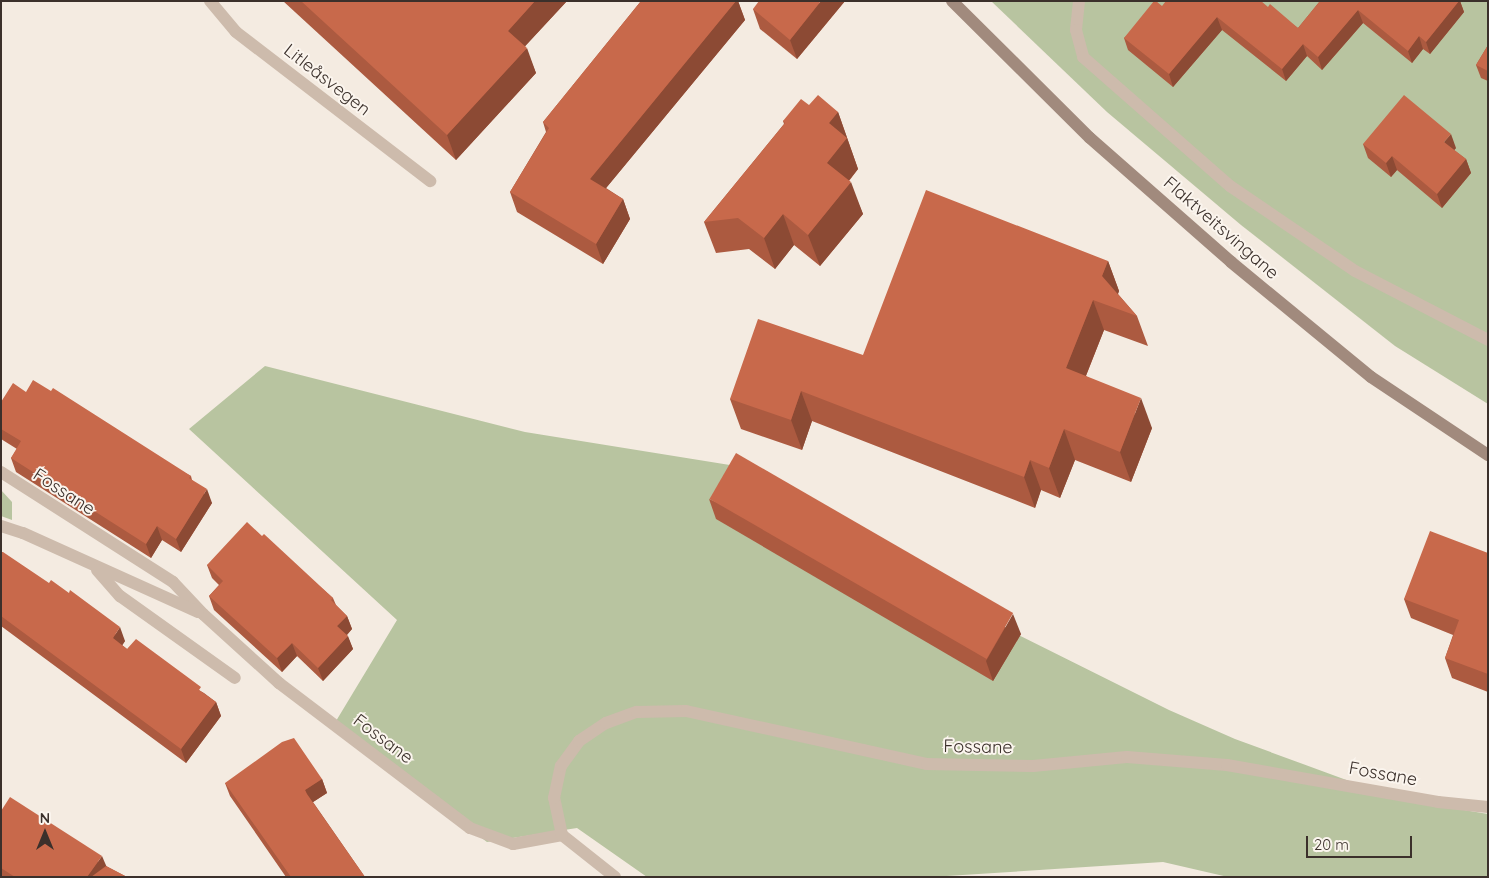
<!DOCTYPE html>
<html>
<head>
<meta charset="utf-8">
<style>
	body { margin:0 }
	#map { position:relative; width:1489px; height:878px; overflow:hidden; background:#f4ebe1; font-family:Quicksand,sans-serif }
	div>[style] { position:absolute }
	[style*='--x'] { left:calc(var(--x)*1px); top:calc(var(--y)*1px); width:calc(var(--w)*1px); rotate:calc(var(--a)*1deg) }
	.green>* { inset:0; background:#b8c4a0 }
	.minor>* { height:12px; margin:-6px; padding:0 6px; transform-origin:6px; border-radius:6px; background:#cdbbac }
	.tertiary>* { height:12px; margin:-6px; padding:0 6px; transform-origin:6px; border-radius:6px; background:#cdbbac }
	.secondary>* { height:12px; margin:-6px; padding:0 6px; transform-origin:6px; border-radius:6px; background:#a18a7d }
	.wall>* { inset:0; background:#ac5a40 }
	.shaded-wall>* { inset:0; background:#8c4a34 }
	.building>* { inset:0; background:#c8694b; transform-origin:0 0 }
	span { translate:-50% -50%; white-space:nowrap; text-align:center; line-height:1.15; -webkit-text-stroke:4px #fbf5ee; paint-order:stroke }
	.street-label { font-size:18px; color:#3b302b }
	.frame { position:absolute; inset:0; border:2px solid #3b302b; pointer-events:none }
	.north { position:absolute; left:20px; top:808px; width:50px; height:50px; -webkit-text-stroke:4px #fbf5ee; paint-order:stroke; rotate:0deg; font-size:14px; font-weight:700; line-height:20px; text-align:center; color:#3b302b }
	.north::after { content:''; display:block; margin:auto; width:18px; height:22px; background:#3b302b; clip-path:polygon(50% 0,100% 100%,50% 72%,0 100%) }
	.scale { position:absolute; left:1306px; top:836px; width:106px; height:22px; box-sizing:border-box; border:2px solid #3b302b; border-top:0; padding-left:6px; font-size:15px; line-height:18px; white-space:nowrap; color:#3b302b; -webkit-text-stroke:4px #fbf5ee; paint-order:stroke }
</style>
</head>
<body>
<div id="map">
	<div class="green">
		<i style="clip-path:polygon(991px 1px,1488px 1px,1488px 404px,1395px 346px,1241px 225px,1107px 112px)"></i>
		<i style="clip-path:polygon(265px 366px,525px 432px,767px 471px,890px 571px,1169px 710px,1235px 739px,1398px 799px,1488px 814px,1488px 877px,1228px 877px,1163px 862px,931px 877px,647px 877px,577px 828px,487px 842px,333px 726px,397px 620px,189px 429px)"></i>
		<i style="clip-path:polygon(1px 490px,12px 502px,12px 520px,1px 516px)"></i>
	</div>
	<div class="minor">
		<i style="--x:1079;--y:1;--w:29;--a:96"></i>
		<i style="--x:1076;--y:30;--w:28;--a:75"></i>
		<i style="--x:1083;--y:57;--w:196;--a:41.3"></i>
		<i style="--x:1230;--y:186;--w:151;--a:34.2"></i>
		<i style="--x:1355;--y:271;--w:150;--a:27.4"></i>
		<i style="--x:1;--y:472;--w:204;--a:32.6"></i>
		<i style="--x:173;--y:582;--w:44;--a:46.8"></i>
		<i style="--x:203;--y:614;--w:103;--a:42.2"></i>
		<i style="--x:279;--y:683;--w:240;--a:37.2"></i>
		<i style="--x:470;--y:828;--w:46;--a:20.4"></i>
		<i style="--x:513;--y:844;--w:50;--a:-10.4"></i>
		<i style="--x:1;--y:526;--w:23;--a:18"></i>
		<i style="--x:23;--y:533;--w:192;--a:24.3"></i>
		<i style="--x:97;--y:570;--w:35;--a:49"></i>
		<i style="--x:120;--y:596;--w:141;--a:35.5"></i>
		<i style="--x:615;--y:877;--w:68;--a:-141.6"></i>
		<i style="--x:562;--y:835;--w:38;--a:-102"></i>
		<i style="--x:554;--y:798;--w:33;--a:-78"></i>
		<i style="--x:561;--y:766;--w:31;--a:-54"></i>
		<i style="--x:579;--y:741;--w:32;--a:-34"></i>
		<i style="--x:606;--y:723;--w:33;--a:-20"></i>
		<i style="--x:637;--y:712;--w:49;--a:-1.2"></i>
		<i style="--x:686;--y:711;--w:247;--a:12.4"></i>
		<i style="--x:927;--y:764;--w:106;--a:1.1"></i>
		<i style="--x:1033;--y:766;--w:94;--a:-5.5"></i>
		<i style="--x:1127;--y:757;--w:100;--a:4.6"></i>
		<i style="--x:1227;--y:765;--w:214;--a:9.9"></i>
		<i style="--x:1438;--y:802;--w:50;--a:5.7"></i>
	</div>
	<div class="tertiary">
		<i style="--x:210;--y:1;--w:40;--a:50"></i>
		<i style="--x:236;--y:32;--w:245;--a:37.5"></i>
	</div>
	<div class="secondary">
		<i style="--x:952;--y:1;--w:194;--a:44.8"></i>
		<i style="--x:1090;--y:138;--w:188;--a:41.3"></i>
		<i style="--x:1231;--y:262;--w:181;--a:39.4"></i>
		<i style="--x:1371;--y:377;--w:141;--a:33.7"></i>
	</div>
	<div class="wall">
		<i style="clip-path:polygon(283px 1px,567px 1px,525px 46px,536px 73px,456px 160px)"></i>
		<i style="clip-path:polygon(641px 1px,738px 1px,745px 20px,606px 188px,623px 199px,630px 219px,603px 264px,517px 212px,510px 192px,546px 132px,543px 122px)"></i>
		<i style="clip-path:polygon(845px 1px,797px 59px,760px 29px,753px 9px)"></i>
		<i style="clip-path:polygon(1320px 1px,1460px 1px,1464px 12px,1430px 54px,1423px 49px,1412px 63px,1363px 23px,1322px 70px,1307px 56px,1286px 81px,1222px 30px,1173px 87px,1128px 50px,1124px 38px,1162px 6px,1268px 7px,1298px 28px)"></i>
		<i style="clip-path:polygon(1488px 45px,1488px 81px,1481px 78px,1476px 65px)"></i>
		<i style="clip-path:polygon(809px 105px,838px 112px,858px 169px,849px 181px,863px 214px,820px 266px,794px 245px,775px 269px,749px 249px,716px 253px,704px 222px,784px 124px,783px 121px)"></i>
		<i style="clip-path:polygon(1363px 144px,1456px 148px,1454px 150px,1466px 159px,1471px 173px,1442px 208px,1397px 170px,1391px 177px,1368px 158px)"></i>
		<i style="clip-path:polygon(1108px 261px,1119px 291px,1118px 294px,1137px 316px,1148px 346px,1104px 330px,1086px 376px,1152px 428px,1131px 482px,1075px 460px,1060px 498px,1041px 490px,1035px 508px,812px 421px,802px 450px,741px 429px,730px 399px,863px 355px)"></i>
		<i style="clip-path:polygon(26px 392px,191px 476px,192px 480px,212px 503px,181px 552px,162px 540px,151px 558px,16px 472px,11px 458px,17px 449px,1px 439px,1px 402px)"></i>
		<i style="clip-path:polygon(709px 499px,1021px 634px,993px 681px,716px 519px)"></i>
		<i style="clip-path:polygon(262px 536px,333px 598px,336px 605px,347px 616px,352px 629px,347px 635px,353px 649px,323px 681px,297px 656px,282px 672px,214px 610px,209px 596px,219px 585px,212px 578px,207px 565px)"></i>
		<i style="clip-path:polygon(1px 552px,125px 641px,122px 645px,127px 649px,204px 693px,216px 702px,221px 716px,186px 763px,1px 626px)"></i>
		<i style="clip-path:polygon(1488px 553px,1488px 692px,1452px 678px,1445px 658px,1453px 635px,1411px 618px,1404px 599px)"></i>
		<i style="clip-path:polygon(322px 779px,327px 793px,313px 802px,365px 877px,286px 877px,230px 796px,225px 783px)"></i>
		<i style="clip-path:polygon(1px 811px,127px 877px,1px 877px)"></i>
	</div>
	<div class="shaded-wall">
		<i style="clip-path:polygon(535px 1px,567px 1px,517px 55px,508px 31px)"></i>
		<i style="clip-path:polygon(736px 1px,738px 1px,745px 20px,597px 199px,590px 179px)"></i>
		<i style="clip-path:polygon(821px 1px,845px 1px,797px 59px,790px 40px)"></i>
		<i style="clip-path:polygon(1459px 1px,1460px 1px,1464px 12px,1430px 54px,1426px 42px)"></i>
		<i style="clip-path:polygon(1358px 10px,1363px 23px,1322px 70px,1318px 57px)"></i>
		<i style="clip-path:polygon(1217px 17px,1222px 30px,1173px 87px,1169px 74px)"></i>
		<i style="clip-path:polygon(1419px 36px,1423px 49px,1412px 63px,1408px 51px)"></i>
		<i style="clip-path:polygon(1303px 44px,1307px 56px,1286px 81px,1282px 69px)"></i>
		<i style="clip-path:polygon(527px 48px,536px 73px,456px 160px,447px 135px)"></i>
		<i style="clip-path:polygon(838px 112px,858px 169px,838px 194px,827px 163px,829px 123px)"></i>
		<i style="clip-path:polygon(1451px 134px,1456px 148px,1449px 156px,1444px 142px)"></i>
		<i style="clip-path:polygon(1392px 156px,1397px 170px,1391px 177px,1386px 163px)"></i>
		<i style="clip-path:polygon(1466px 159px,1471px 173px,1442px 208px,1437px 194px)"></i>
		<i style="clip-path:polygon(851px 182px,863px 214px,820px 266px,808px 235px)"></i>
		<i style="clip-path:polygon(623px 199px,630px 219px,603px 264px,596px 244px)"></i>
		<i style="clip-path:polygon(783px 214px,794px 245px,775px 269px,764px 238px)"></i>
		<i style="clip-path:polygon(1108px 261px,1119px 291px,1113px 306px,1102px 276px)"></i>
		<i style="clip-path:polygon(1093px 300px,1104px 330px,1077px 398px,1066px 368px)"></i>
		<i style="clip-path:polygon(801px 391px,812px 421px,802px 450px,791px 420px)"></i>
		<i style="clip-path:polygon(1141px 398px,1152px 428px,1131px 482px,1120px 452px)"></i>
		<i style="clip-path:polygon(1064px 429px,1075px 460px,1060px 498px,1049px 468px)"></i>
		<i style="clip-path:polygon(1030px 460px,1041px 490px,1035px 508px,1024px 477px)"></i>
		<i style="clip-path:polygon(207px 489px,212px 503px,181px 552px,176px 539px)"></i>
		<i style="clip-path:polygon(157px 526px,162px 540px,151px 558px,146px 544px)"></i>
		<i style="clip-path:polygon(1013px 614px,1021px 634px,993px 681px,986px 661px)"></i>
		<i style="clip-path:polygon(347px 616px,352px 629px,342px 640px,337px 626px)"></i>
		<i style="clip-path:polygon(120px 627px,125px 641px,118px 652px,113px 638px)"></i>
		<i style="clip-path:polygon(348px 636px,353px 649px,323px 681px,318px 668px)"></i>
		<i style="clip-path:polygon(292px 643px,297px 656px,282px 672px,277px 658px)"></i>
		<i style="clip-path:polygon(216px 702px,221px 716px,186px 763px,181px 749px)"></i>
		<i style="clip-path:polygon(322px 779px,327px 793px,310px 804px,305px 790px)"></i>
		<i style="clip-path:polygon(102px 856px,108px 870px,103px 877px,87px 877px)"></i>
	</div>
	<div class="building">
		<i style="clip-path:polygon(301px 1px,535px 1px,508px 31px,527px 48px,447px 135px)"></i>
		<i style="clip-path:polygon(641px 1px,736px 1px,590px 179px,623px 199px,596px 244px,510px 192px,549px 128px,543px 122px)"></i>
		<i style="clip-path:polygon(759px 1px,821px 1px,790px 40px,753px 9px)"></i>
		<i style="clip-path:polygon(1154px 1px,1156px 1px,1162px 6px,1166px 1px,1261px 1px,1268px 7px,1270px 4px,1298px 28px,1320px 1px,1459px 1px,1426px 42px,1419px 36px,1408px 51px,1358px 10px,1318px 57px,1303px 44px,1282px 69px,1217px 17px,1169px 74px,1124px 38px)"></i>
		<i style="clip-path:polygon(1488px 45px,1488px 71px,1476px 65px)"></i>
		<i style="clip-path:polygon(818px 95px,838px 112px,829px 123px,847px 138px,827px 163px,851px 182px,808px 235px,783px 214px,764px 238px,738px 218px,704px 222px,785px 123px,783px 121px,801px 99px,809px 105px)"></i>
		<i style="clip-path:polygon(1404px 95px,1451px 134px,1444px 142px,1466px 159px,1437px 194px,1392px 156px,1386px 163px,1363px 144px)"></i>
		<i style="clip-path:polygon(926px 190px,1108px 261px,1102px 276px,1137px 316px,1093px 300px,1066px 368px,1141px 398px,1120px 452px,1064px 429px,1049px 468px,1030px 460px,1024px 477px,801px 391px,791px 420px,730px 399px,758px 319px,863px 355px)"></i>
		<i style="clip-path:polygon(33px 380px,51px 391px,53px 388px,191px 476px,189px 478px,207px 489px,176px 539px,157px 526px,146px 544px,11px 458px,21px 441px,1px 429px,1px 402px,13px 383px,26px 392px)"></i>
		<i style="left:736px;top:453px;width:320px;height:53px;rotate:30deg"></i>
		<i style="clip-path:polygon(247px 522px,262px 536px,264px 534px,333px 598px,331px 600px,347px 616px,337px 626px,348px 636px,318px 668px,292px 643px,277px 658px,209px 596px,223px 581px,207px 565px)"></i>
		<i style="clip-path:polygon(1430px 531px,1488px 553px,1488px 674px,1445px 658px,1459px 620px,1404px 599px)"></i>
		<i style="clip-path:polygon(1px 552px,3px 552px,49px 583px,51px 580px,69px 593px,70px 590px,120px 627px,113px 638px,127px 649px,136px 639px,201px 687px,199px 690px,216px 702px,181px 749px,1px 616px)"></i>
		<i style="clip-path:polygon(294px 738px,322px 779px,305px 790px,307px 794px,365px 877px,291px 877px,225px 783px,282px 742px)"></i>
		<i style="clip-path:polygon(10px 797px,102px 856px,87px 877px,15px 877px,1px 868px,1px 811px)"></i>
		<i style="clip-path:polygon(106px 866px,127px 877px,91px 877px)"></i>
	</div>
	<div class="street-label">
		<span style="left:327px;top:80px;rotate:38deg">Litleåsvegen</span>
		<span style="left:1221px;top:228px;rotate:41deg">Flaktveitsvingane</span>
		<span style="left:64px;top:492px;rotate:33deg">Fossane</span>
		<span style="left:383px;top:739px;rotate:37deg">Fossane</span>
		<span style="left:978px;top:747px;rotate:1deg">Fossane</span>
		<span style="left:1383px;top:774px;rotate:10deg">Fossane</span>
	</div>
	<div class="frame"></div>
	<div class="north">N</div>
	<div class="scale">20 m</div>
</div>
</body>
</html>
